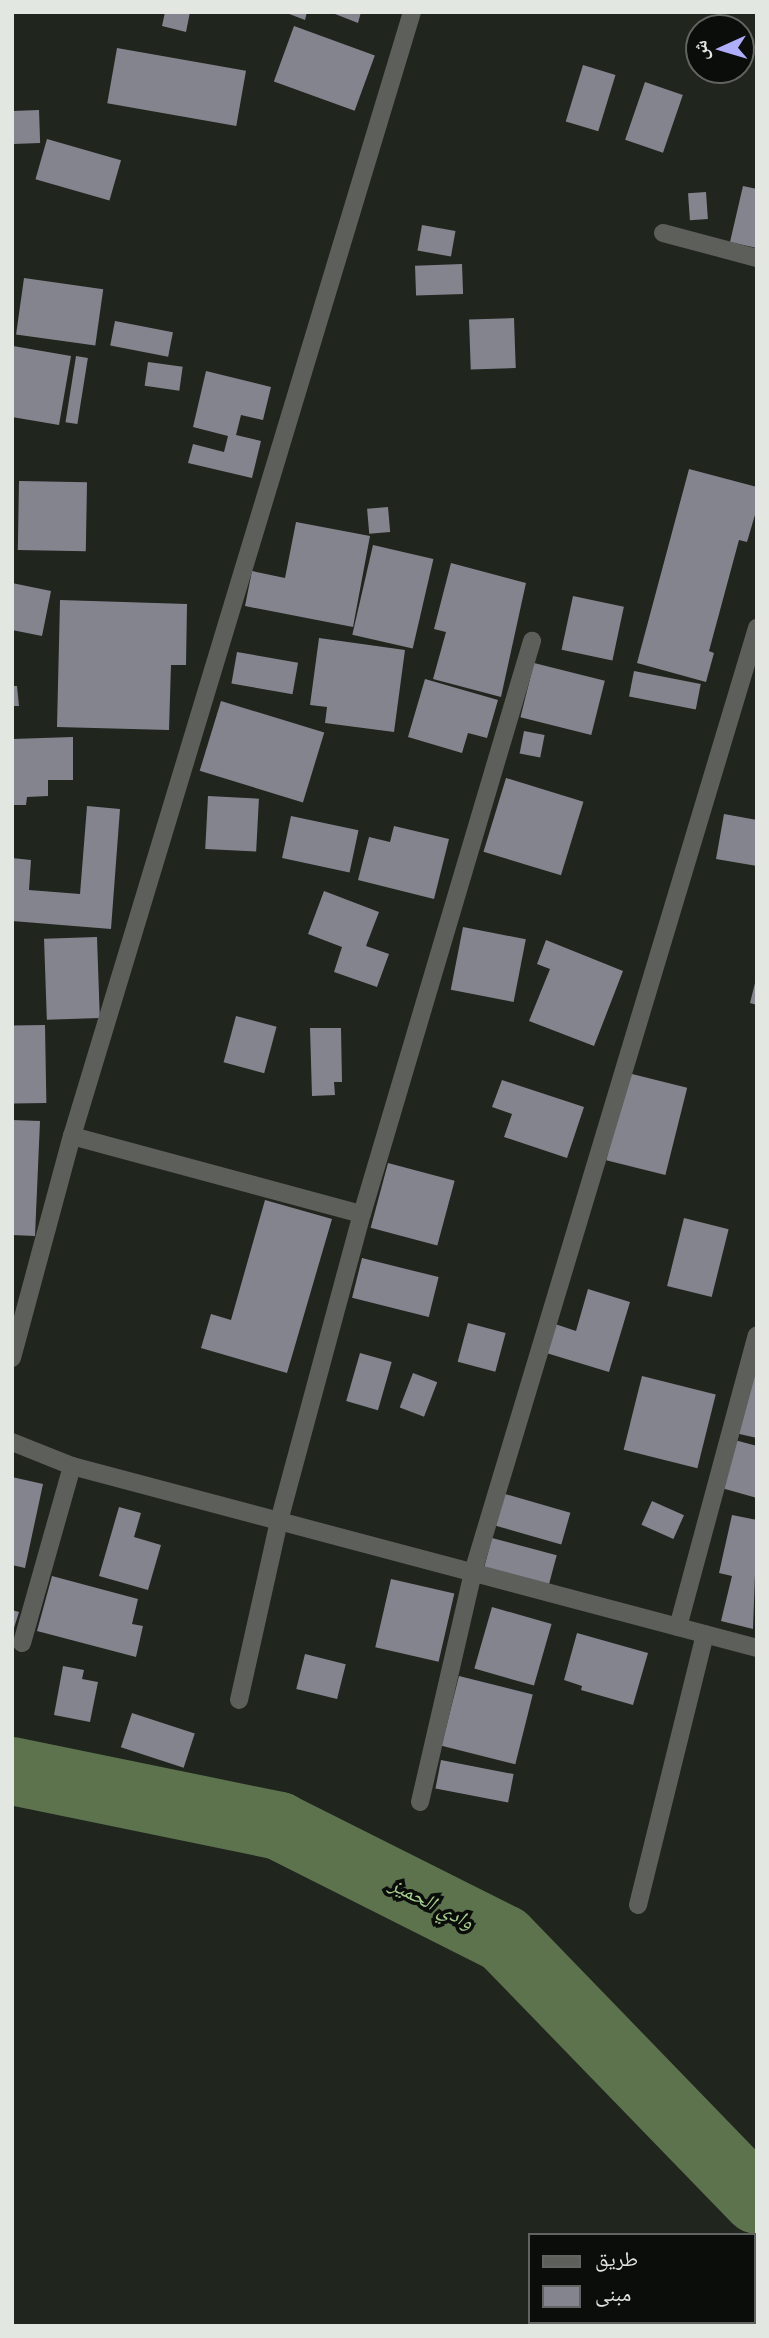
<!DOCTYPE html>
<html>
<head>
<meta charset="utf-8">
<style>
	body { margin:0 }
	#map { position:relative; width:769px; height:2338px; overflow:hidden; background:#20251d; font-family:"DM Sans","Noto Naskh Arabic",sans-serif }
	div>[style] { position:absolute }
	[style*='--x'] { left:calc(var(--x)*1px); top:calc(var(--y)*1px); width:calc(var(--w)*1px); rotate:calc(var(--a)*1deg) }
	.river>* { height:68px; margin:-34px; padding:0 34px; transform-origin:34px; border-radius:34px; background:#5c734e }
	.building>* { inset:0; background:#84848f; transform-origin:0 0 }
	.street>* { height:18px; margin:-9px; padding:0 9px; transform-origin:9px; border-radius:9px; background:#5d5f5b }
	span { translate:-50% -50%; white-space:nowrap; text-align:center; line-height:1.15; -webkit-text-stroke:7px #0b0d0a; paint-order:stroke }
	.water-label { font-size:21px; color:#a7cd90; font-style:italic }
	.frame { position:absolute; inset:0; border:14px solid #e3e7e1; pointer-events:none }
	.legend { position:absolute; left:528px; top:2233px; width:228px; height:91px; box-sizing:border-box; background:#0b0d0a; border:2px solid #616460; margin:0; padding:9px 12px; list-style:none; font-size:21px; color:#e3e7e1 }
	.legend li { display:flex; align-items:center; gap:14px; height:35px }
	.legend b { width:35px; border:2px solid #616460 }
	.north { position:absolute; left:685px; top:14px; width:70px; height:70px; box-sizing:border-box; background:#0b0d0a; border:2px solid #616460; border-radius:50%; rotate:266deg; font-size:19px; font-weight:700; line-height:28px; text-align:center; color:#e3e7e1 }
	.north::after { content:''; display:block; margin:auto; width:24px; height:32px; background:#afaefa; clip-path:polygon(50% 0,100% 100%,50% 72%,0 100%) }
</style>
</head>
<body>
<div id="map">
	<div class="river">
		<i style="--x:12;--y:1771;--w:273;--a:11.6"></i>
		<i style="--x:279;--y:1826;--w:252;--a:26.7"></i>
		<i style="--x:504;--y:1939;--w:363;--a:45.9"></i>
	</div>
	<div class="building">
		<i style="clip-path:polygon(165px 12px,190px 12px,186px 32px,162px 26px)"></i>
		<i style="clip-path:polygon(284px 12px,307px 12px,305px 20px)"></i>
		<i style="clip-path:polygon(330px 12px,361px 12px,358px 23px)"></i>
		<i style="left:294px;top:26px;width:86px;height:59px;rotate:20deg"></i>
		<i style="left:117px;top:48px;width:131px;height:56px;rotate:10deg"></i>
		<i style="left:583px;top:65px;width:34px;height:59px;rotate:17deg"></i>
		<i style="left:645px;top:82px;width:40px;height:61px;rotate:19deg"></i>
		<i style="left:39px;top:110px;width:33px;height:27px;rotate:88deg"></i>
		<i style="left:47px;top:139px;width:77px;height:42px;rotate:16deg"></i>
		<i style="clip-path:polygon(743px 186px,757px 189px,757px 248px,730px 242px)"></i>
		<i style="left:706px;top:192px;width:27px;height:18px;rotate:86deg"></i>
		<i style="left:422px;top:225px;width:34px;height:26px;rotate:10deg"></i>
		<i style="left:462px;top:264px;width:30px;height:47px;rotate:88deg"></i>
		<i style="left:24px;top:278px;width:80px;height:57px;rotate:8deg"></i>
		<i style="left:514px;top:318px;width:50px;height:45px;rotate:88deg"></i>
		<i style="left:115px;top:321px;width:59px;height:25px;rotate:11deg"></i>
		<i style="clip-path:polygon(13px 346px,71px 356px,59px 425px,12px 417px)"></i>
		<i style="left:76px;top:356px;width:12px;height:67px;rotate:9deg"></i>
		<i style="left:148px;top:362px;width:35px;height:24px;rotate:8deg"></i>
		<i style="clip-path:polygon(206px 371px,271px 387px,263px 420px,241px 415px,236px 435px,261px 441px,252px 478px,188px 463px,193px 444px,224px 452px,228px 436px,193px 427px)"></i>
		<i style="clip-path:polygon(689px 469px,757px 487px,757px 508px,747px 542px,739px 540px,709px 651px,714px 653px,706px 682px,637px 663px)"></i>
		<i style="left:19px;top:481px;width:68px;height:69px;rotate:1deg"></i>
		<i style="left:388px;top:507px;width:25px;height:21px;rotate:85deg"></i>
		<i style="clip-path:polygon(296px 522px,370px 536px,353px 627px,245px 606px,252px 571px,285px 578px)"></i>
		<i style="left:373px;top:545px;width:62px;height:92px;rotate:13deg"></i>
		<i style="clip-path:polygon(451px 563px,526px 583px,501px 697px,433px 679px,446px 632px,434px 629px)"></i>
		<i style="clip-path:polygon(12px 583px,51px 591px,42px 636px,12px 630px)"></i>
		<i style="left:573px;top:596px;width:52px;height:55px;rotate:12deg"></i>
		<i style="clip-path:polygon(60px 600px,187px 604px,186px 665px,171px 665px,169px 730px,57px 727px)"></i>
		<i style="clip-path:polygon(319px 638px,405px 650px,394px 732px,325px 723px,327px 707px,310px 705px)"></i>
		<i style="left:237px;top:652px;width:62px;height:32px;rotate:10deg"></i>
		<i style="left:534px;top:663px;width:73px;height:56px;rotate:14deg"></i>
		<i style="left:634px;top:671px;width:68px;height:26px;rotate:11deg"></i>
		<i style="clip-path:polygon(425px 679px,498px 700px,487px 738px,468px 733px,462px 753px,408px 737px)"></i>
		<i style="clip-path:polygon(12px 686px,17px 686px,19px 706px,12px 706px)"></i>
		<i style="left:221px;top:701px;width:108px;height:73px;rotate:17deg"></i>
		<i style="left:524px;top:731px;width:21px;height:23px;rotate:11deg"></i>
		<i style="clip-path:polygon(73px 737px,73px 780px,48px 780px,48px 796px,27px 797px,26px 805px,12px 805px,12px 739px)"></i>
		<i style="left:506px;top:778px;width:81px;height:77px;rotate:17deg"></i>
		<i style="left:208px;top:796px;width:51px;height:53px;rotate:3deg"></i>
		<i style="clip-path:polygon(87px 806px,120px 809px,111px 929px,12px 921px,12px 858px,31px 860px,29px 890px,80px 894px)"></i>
		<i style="clip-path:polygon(724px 814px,757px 820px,757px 866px,716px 859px)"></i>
		<i style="left:291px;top:816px;width:69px;height:43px;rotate:12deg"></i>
		<i style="clip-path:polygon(394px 826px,449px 839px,434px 899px,358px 880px,369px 837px,390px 842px)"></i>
		<i style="clip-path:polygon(324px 891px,379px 912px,366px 946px,389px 954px,377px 987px,334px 972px,342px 947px,308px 934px)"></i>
		<i style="left:463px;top:927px;width:64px;height:64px;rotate:11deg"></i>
		<i style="left:97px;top:937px;width:81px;height:53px;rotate:88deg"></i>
		<i style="clip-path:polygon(546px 940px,623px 971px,594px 1046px,529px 1021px,550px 969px,537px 964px)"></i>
		<i style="clip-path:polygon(756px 979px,757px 979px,757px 1005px,750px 1003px)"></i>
		<i style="left:236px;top:1016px;width:42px;height:48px;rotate:15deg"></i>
		<i style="left:45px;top:1025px;width:78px;height:33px;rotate:89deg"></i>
		<i style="clip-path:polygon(310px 1028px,341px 1028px,342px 1082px,334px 1082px,335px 1095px,312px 1096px)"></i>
		<i style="left:628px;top:1073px;width:61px;height:90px;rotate:14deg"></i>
		<i style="clip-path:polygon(502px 1080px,584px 1107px,567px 1158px,504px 1137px,512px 1114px,492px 1107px)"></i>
		<i style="clip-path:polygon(12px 1120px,40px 1121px,35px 1236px,12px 1235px)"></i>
		<i style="left:388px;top:1163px;width:69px;height:67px;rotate:15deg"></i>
		<i style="clip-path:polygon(265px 1200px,332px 1219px,287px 1373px,201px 1348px,211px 1314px,231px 1320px)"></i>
		<i style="left:684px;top:1218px;width:46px;height:70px;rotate:14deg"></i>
		<i style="left:362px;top:1258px;width:79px;height:41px;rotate:14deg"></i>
		<i style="clip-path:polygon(588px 1289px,630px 1302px,609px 1372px,543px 1352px,552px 1323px,576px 1331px)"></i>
		<i style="left:468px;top:1323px;width:39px;height:40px;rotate:15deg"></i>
		<i style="clip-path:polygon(757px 1340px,757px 1438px,735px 1433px)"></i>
		<i style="left:360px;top:1353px;width:33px;height:50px;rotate:16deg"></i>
		<i style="left:413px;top:1373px;width:26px;height:37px;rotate:21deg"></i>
		<i style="left:642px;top:1376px;width:76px;height:76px;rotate:14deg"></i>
		<i style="clip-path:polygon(731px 1439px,757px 1446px,757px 1498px,718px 1487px)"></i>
		<i style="clip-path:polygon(12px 1477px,43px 1484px,25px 1568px,12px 1565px)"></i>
		<i style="left:505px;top:1494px;width:68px;height:33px;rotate:16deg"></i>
		<i style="left:652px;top:1501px;width:35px;height:26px;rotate:24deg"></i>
		<i style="clip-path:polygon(119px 1507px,141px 1513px,134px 1537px,161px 1545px,148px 1590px,99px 1576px)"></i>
		<i style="clip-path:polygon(732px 1515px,757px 1520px,753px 1629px,721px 1621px,732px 1576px,719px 1573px)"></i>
		<i style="left:492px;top:1538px;width:67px;height:31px;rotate:15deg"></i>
		<i style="clip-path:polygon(52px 1576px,138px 1599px,132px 1624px,143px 1626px,136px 1657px,37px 1631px)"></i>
		<i style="left:391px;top:1579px;width:65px;height:70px;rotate:13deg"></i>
		<i style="left:492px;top:1607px;width:62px;height:64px;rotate:16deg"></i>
		<i style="clip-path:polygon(12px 1610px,19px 1612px,13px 1631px,12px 1631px)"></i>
		<i style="clip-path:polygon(577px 1633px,648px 1653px,633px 1705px,581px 1690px,582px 1686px,564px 1680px)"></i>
		<i style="left:305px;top:1654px;width:42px;height:36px;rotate:14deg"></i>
		<i style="clip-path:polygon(63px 1666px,84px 1670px,82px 1679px,98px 1682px,90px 1722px,54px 1715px)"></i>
		<i style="left:459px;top:1676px;width:76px;height:72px;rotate:14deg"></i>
		<i style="left:132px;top:1713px;width:66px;height:36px;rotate:18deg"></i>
		<i style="left:441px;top:1760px;width:74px;height:29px;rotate:11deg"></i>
	</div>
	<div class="street">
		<i style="--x:663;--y:233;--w:97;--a:14.9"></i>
		<i style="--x:72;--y:1136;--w:300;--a:15.1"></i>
		<i style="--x:12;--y:1358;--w:230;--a:-74.9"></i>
		<i style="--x:72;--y:1136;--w:1174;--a:-73.17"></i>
		<i style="--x:12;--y:1442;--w:65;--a:21.8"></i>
		<i style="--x:72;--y:1466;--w:709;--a:14.88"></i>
		<i style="--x:678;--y:1627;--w:302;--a:-74.9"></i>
		<i style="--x:22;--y:1643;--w:184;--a:-74.2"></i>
		<i style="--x:239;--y:1700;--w:183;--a:-77.4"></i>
		<i style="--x:279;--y:1521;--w:318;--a:-74.9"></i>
		<i style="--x:362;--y:1214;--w:598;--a:-73.48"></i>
		<i style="--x:420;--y:1802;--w:236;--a:-77"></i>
		<i style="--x:473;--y:1572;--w:986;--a:-73.26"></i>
		<i style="--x:638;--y:1905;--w:279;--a:-76.1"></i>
	</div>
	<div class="water-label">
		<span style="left:432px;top:1903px;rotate:27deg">وادي الحميز</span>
	</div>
	<div class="frame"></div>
	<ul class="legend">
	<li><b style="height:9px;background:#5d5f5b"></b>طريق</li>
	<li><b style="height:19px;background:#84848f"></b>مبنى</li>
	</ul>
	<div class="north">ش</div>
</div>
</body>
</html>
